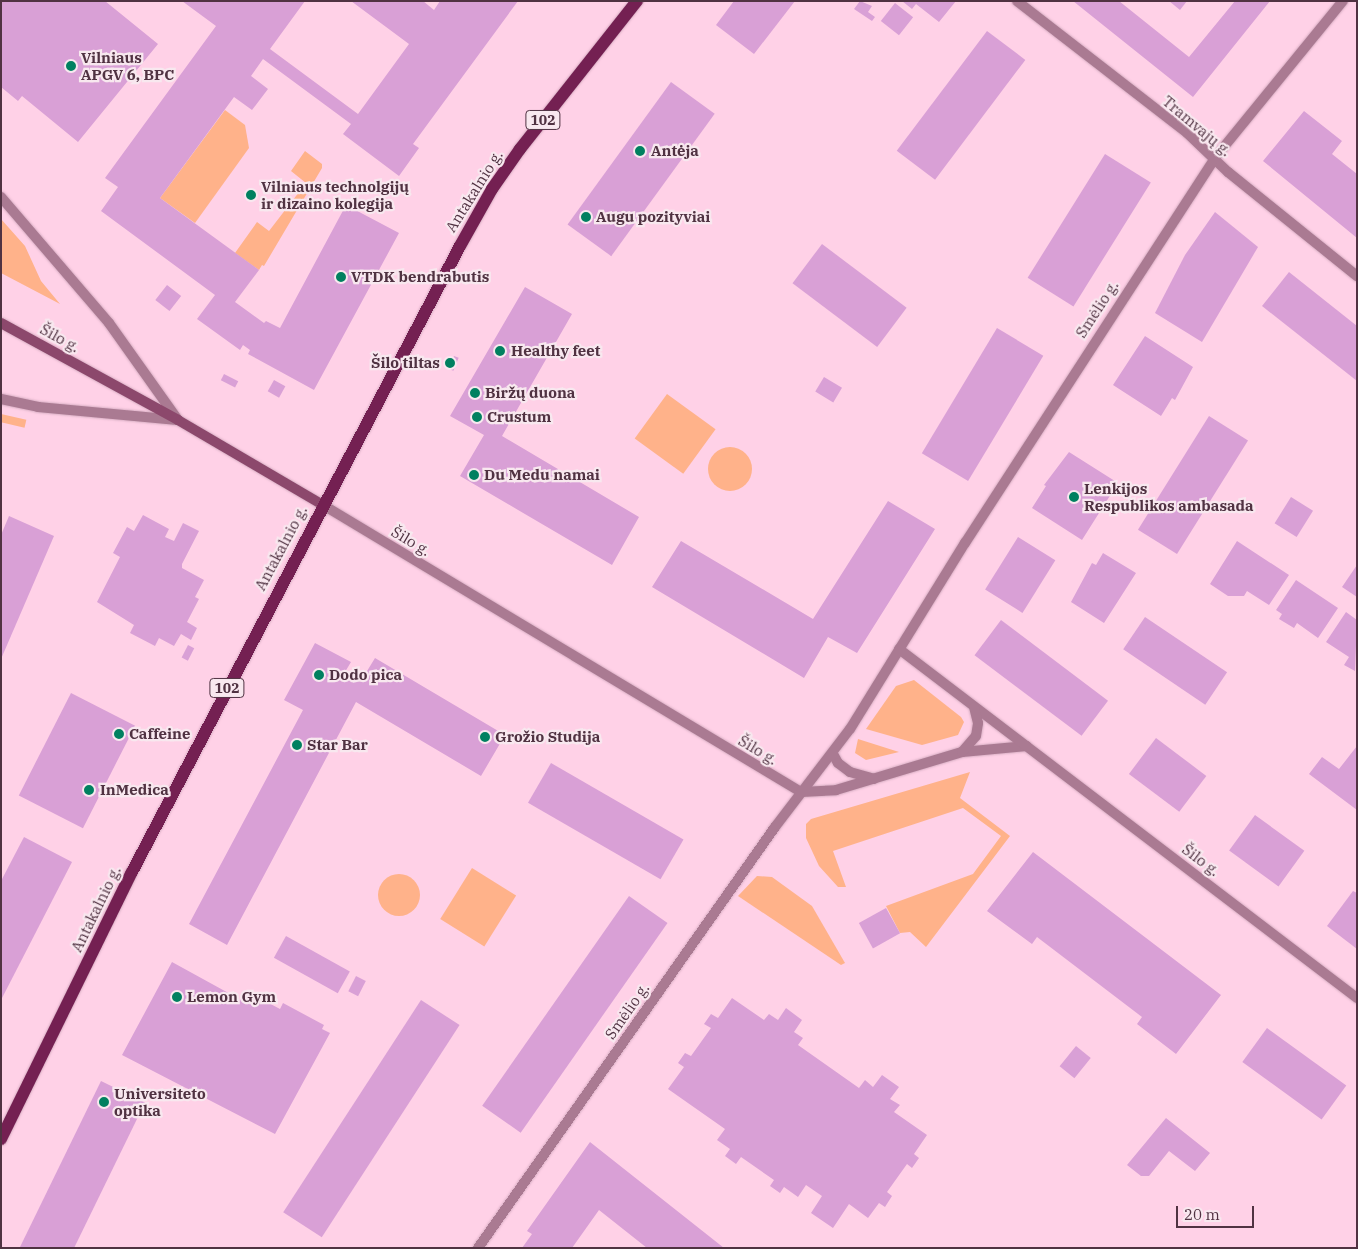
<!DOCTYPE html>
<html>
<head>
<meta charset="utf-8">
<style>
	body { margin:0 }
	#map { position:relative; width:1358px; height:1249px; overflow:hidden; background:#ffd1e7; font-family:"IBM Plex Serif",serif }
	div>[style] { position:absolute }
	[style*='--x'] { left:calc(var(--x)*1px); top:calc(var(--y)*1px); width:calc(var(--w)*1px); rotate:calc(var(--a)*1deg) }
	.green>* { inset:0; background:#ffb28a; transform-origin:0 0 }
	.round { border-radius:50% }
	.building>* { inset:0; background:#d9a0d6; transform-origin:0 0 }
	.roads { filter:drop-shadow(0 0 1px #d8aec3) drop-shadow(0 0 1px #d8aec3) }
	.street>* { height:10px; margin:-5px; padding:0 5px; transform-origin:5px; border-radius:5px; background:#aa7a92 }
	.secondary>* { height:10px; margin:-5px; padding:0 5px; transform-origin:5px; border-radius:5px; background:#8c486c }
	.primary>* { height:12px; margin:-6px; padding:0 6px; transform-origin:6px; border-radius:6px; background:#742052 }
	.dots>* { width:14px; height:14px; translate:-50% -50%; box-sizing:border-box; border:2px solid #f8e8ef; border-radius:50% }
	span { translate:-50% -50%; white-space:nowrap; text-align:center; line-height:1.15; -webkit-text-stroke:4.5px #f8e8ef; paint-order:stroke }
	.shield-label span { padding:1px 4px; background:#f8e8ef; border:1px solid; border-radius:4px; -webkit-text-stroke-width:0 }
	.shield-label { font-size:14px; color:#503242; font-weight:700 }
	.poi-label { font-size:15px; color:#503242; font-weight:700 }
	.left { translate:0 -50%; text-align:left }
	.right { translate:-100% -50%; text-align:right }
	.street-label { font-size:15px; color:#503242 }
	.frame { position:absolute; inset:0; border:2px solid #503242; pointer-events:none }
	.scale { position:absolute; left:1176px; top:1206px; width:78px; height:22px; box-sizing:border-box; border:2px solid #503242; border-top:0; padding-left:6px; font-size:15px; line-height:18px; white-space:nowrap; color:#503242; -webkit-text-stroke:4px #f8e8ef; paint-order:stroke }
</style>
</head>
<body>
<div id="map">
	<div class="green">
		<i style="clip-path:polygon(225px 110px,245px 125px,249px 148px,195px 223px,160px 198px)"></i>
		<i style="clip-path:polygon(305px 151px,322px 164px,322px 168px,264px 266px,262px 265px,259px 270px,235px 253px,257px 222px,269px 231px,306px 183px,291px 171px)"></i>
		<i style="clip-path:polygon(1px 219px,25px 246px,41px 281px,60px 304px,1px 273px)"></i>
		<i style="left:667px;top:394px;width:60px;height:55px;rotate:36deg"></i>
		<i style="left:1px;top:414px;width:26px;height:8px;rotate:13deg"></i>
		<i class="round" style="left:708px;top:447px;width:44px;height:44px"></i>
		<i style="clip-path:polygon(914px 680px,961px 717px,964px 722px,958px 735px,922px 745px,866px 729px,896px 686px)"></i>
		<i style="clip-path:polygon(858px 739px,899px 752px,866px 760px,855px 753px)"></i>
		<i style="clip-path:polygon(970px 772px,960px 798px,1010px 836px,926px 947px,910px 932px,900px 933px,886px 906px,973px 874px,1001px 836px,963px 808px,833px 851px,846px 887px,838px 887px,819px 866px,806px 838px,806px 824px,811px 819px)"></i>
		<i style="left:472px;top:868px;width:52px;height:60px;rotate:32deg"></i>
		<i class="round" style="left:378px;top:874px;width:42px;height:42px"></i>
		<i style="clip-path:polygon(757px 876px,772px 877px,812px 906px,845px 963px,841px 965px,738px 896px)"></i>
	</div>
	<div class="building">
		<i style="clip-path:polygon(1px 1px,105px 1px,158px 44px,78px 142px,22px 96px,18px 101px,1px 87px)"></i>
		<i style="clip-path:polygon(182px 1px,305px 1px,270px 49px,358px 114px,409px 44px,351px 1px,423px 1px,434px 10px,440px 1px,518px 1px,413px 144px,419px 148px,399px 176px,343px 134px,351px 124px,263px 59px,251px 76px,268px 89px,252px 110px,234px 97px,160px 198px,259px 270px,235px 302px,264px 323px,266px 321px,280px 328px,346px 205px,399px 233px,314px 390px,248px 354px,250px 350px,243px 345px,240px 350px,197px 319px,215px 295px,101px 211px,118px 187px,105px 178px,216px 26px)"></i>
		<i style="clip-path:polygon(734px 1px,795px 1px,754px 54px,716px 25px)"></i>
		<i style="clip-path:polygon(860px 1px,872px 6px,868px 12px,875px 17px,872px 21px,854px 9px)"></i>
		<i style="clip-path:polygon(902px 1px,956px 1px,939px 22px,916px 4px,912px 9px)"></i>
		<i style="clip-path:polygon(1073px 1px,1119px 1px,1189px 57px,1235px 1px,1270px 1px,1193px 97px)"></i>
		<i style="clip-path:polygon(1169px 1px,1187px 1px,1180px 10px)"></i>
		<i style="left:895px;top:3px;width:23px;height:23px;rotate:38deg"></i>
		<i style="left:987px;top:31px;width:48px;height:150px;rotate:37deg"></i>
		<i style="left:671px;top:82px;width:54px;height:176px;rotate:36deg"></i>
		<i style="clip-path:polygon(1304px 111px,1342px 141px,1332px 154px,1357px 174px,1357px 238px,1263px 161px)"></i>
		<i style="left:1105px;top:154px;width:54px;height:146px;rotate:32deg"></i>
		<i style="clip-path:polygon(1215px 212px,1258px 247px,1202px 342px,1155px 313px,1185px 255px)"></i>
		<i style="left:822px;top:244px;width:106px;height:49px;rotate:37deg"></i>
		<i style="clip-path:polygon(1289px 272px,1357px 326px,1357px 381px,1262px 306px)"></i>
		<i style="left:167px;top:285px;width:18px;height:19px;rotate:38deg"></i>
		<i style="clip-path:polygon(525px 287px,572px 314px,502px 436px,639px 517px,612px 565px,460px 476px,484px 435px,450px 416px)"></i>
		<i style="left:997px;top:328px;width:54px;height:146px;rotate:31deg"></i>
		<i style="clip-path:polygon(1145px 336px,1193px 367px,1175px 400px,1172px 398px,1161px 416px,1113px 385px)"></i>
		<i style="left:454px;top:356px;width:5px;height:14px;rotate:22deg"></i>
		<i style="left:224px;top:374px;width:16px;height:7px;rotate:27deg"></i>
		<i style="left:824px;top:377px;width:21px;height:17px;rotate:31deg"></i>
		<i style="left:274px;top:380px;width:13px;height:13px;rotate:29deg"></i>
		<i style="left:1209px;top:416px;width:46px;height:134px;rotate:32deg"></i>
		<i style="clip-path:polygon(1069px 452px,1118px 483px,1082px 540px,1032px 508px,1046px 486px,1044px 485px)"></i>
		<i style="left:1291px;top:497px;width:26px;height:31px;rotate:32deg"></i>
		<i style="clip-path:polygon(888px 501px,935px 529px,857px 653px,828px 637px,804px 678px,652px 587px,681px 541px,813px 619px)"></i>
		<i style="clip-path:polygon(143px 515px,169px 529px,165px 537px,174px 541px,183px 523px,199px 531px,182px 564px,182px 568px,204px 580px,195px 597px,199px 599px,187px 622px,197px 628px,191px 640px,181px 634px,174px 646px,159px 638px,155px 646px,130px 633px,134px 625px,97px 602px,120px 557px,113px 553px,127px 527px,134px 531px)"></i>
		<i style="clip-path:polygon(9px 516px,54px 536px,1px 659px,1px 535px)"></i>
		<i style="left:1018px;top:537px;width:44px;height:62px;rotate:32deg"></i>
		<i style="clip-path:polygon(1237px 541px,1289px 575px,1269px 605px,1247px 591px,1244px 596px,1228px 596px,1210px 584px)"></i>
		<i style="clip-path:polygon(1103px 553px,1136px 573px,1104px 623px,1071px 602px,1092px 563px,1096px 565px)"></i>
		<i style="clip-path:polygon(1357px 565px,1357px 597px,1342px 587px)"></i>
		<i style="clip-path:polygon(1296px 580px,1338px 608px,1318px 638px,1297px 623px,1294px 628px,1279px 619px,1282px 614px,1276px 610px)"></i>
		<i style="clip-path:polygon(1346px 612px,1357px 620px,1355px 671px,1344px 665px,1349px 657px,1326px 642px)"></i>
		<i style="left:1145px;top:617px;width:99px;height:39px;rotate:34deg"></i>
		<i style="left:1001px;top:620px;width:134px;height:44px;rotate:37deg"></i>
		<i style="clip-path:polygon(315px 643px,351px 662px,345px 672px,361px 681px,375px 658px,505px 735px,481px 776px,356px 702px,227px 945px,189px 924px,303px 710px,284px 700px)"></i>
		<i style="left:188px;top:645px;width:7px;height:14px;rotate:27deg"></i>
		<i style="left:71px;top:693px;width:72px;height:115px;rotate:27deg"></i>
		<i style="left:1156px;top:738px;width:63px;height:45px;rotate:37deg"></i>
		<i style="clip-path:polygon(1357px 746px,1357px 810px,1309px 774px,1322px 757px,1339px 769px)"></i>
		<i style="left:551px;top:763px;width:153px;height:46px;rotate:30deg"></i>
		<i style="left:1255px;top:815px;width:61px;height:44px;rotate:36deg"></i>
		<i style="clip-path:polygon(24px 837px,72px 862px,1px 1000px,1px 881px)"></i>
		<i style="clip-path:polygon(1033px 852px,1221px 995px,1176px 1054px,1137px 1024px,1142px 1017px,1037px 937px,1032px 944px,987px 911px)"></i>
		<i style="clip-path:polygon(1353px 891px,1357px 893px,1357px 949px,1327px 926px)"></i>
		<i style="left:629px;top:896px;width:47px;height:256px;rotate:35deg"></i>
		<i style="left:886px;top:908px;width:29px;height:31px;rotate:61deg"></i>
		<i style="left:286px;top:936px;width:73px;height:25px;rotate:29deg"></i>
		<i style="clip-path:polygon(172px 962px,243px 1001px,248px 992px,280px 1009px,283px 1003px,324px 1025px,322px 1029px,330px 1033px,275px 1134px,122px 1055px)"></i>
		<i style="left:356px;top:976px;width:11px;height:17px;rotate:27deg"></i>
		<i style="clip-path:polygon(732px 998px,764px 1020px,769px 1014px,778px 1020px,786px 1008px,802px 1020px,794px 1032px,803px 1038px,798px 1045px,859px 1088px,865px 1080px,873px 1087px,882px 1075px,899px 1087px,890px 1099px,900px 1105px,894px 1112px,927px 1135px,914px 1154px,919px 1158px,912px 1168px,907px 1164px,887px 1192px,892px 1196px,885px 1207px,879px 1203px,868px 1218px,849px 1204px,833px 1228px,811px 1213px,822px 1196px,806px 1185px,798px 1197px,784px 1187px,780px 1193px,770px 1186px,774px 1180px,741px 1157px,736px 1164px,725px 1156px,730px 1149px,717px 1140px,725px 1129px,668px 1089px,684px 1067px,678px 1063px,685px 1053px,691px 1056px,711px 1028px,704px 1024px,711px 1014px,718px 1018px)"></i>
		<i style="left:421px;top:1000px;width:46px;height:253px;rotate:33deg"></i>
		<i style="left:1267px;top:1028px;width:98px;height:42px;rotate:36deg"></i>
		<i style="left:1076px;top:1046px;width:19px;height:26px;rotate:39deg"></i>
		<i style="left:101px;top:1081px;width:49px;height:185px;rotate:26deg"></i>
		<i style="clip-path:polygon(1166px 1118px,1210px 1153px,1195px 1171px,1169px 1151px,1149px 1176px,1141px 1176px,1127px 1165px)"></i>
		<i style="clip-path:polygon(590px 1142px,724px 1248px,647px 1248px,599px 1210px,572px 1248px,522px 1248px,532px 1234px,527px 1231px)"></i>
	</div>
	<div class="roads">
		<div class="street">
			<i style="--x:1017;--y:1;--w:215;--a:37.8"></i>
			<i style="--x:1187;--y:133;--w:57;--a:43.6"></i>
			<i style="--x:1228;--y:172;--w:166;--a:38.9"></i>
			<i style="--x:1;--y:197;--w:166;--a:49.4"></i>
			<i style="--x:109;--y:323;--w:119;--a:54.6"></i>
			<i style="--x:1;--y:399;--w:38;--a:12"></i>
			<i style="--x:38;--y:407;--w:140;--a:5.3"></i>
			<i style="--x:323;--y:505;--w:558;--a:30.98"></i>
			<i style="--x:801;--y:792;--w:35;--a:-3"></i>
			<i style="--x:836;--y:790;--w:132;--a:-16.8"></i>
			<i style="--x:962;--y:752;--w:65;--a:-5.3"></i>
			<i style="--x:899;--y:649;--w:576;--a:37.31"></i>
			<i style="--x:962;--y:752;--w:21;--a:-49"></i>
			<i style="--x:976;--y:736;--w:13;--a:-81"></i>
			<i style="--x:978;--y:723;--w:16;--a:-104"></i>
			<i style="--x:833;--y:754;--w:10;--a:61"></i>
			<i style="--x:838;--y:763;--w:15;--a:37"></i>
			<i style="--x:850;--y:772;--w:25;--a:16"></i>
			<i style="--x:478;--y:1248;--w:515;--a:-54.8"></i>
			<i style="--x:775;--y:827;--w:123;--a:-52.6"></i>
			<i style="--x:850;--y:729;--w:219;--a:-58.3"></i>
			<i style="--x:965;--y:543;--w:458;--a:-57"></i>
			<i style="--x:1214;--y:159;--w:204;--a:-50.8"></i>
		</div>
		<div class="secondary">
			<i style="--x:1;--y:323;--w:202;--a:28.7"></i>
			<i style="--x:178;--y:420;--w:168;--a:30.4"></i>
		</div>
		<div class="primary">
			<i style="--x:1;--y:1139;--w:297;--a:-63.9"></i>
			<i style="--x:132;--y:872;--w:707;--a:-62.35"></i>
			<i style="--x:460;--y:246;--w:65;--a:-60.7"></i>
			<i style="--x:492;--y:189;--w:49;--a:-55"></i>
			<i style="--x:520;--y:149;--w:189;--a:-51.7"></i>
		</div>
	</div>
	<div class="dots">
		<i style="left:71px;top:66px;background:#008060"></i>
		<i style="left:640px;top:151px;background:#008060"></i>
		<i style="left:251px;top:195px;background:#008060"></i>
		<i style="left:586px;top:217px;background:#008060"></i>
		<i style="left:341px;top:277px;background:#008060"></i>
		<i style="left:500px;top:351px;background:#008060"></i>
		<i style="left:450px;top:363px;background:#008060"></i>
		<i style="left:475px;top:393px;background:#008060"></i>
		<i style="left:477px;top:417px;background:#008060"></i>
		<i style="left:474px;top:475px;background:#008060"></i>
		<i style="left:1074px;top:497px;background:#008060"></i>
		<i style="left:319px;top:675px;background:#008060"></i>
		<i style="left:119px;top:734px;background:#008060"></i>
		<i style="left:485px;top:737px;background:#008060"></i>
		<i style="left:297px;top:745px;background:#008060"></i>
		<i style="left:89px;top:790px;background:#008060"></i>
		<i style="left:177px;top:997px;background:#008060"></i>
		<i style="left:104px;top:1102px;background:#008060"></i>
	</div>
	<div class="shield-label">
		<span style="left:543px;top:120px">102</span>
		<span style="left:227px;top:688px">102</span>
	</div>
	<div class="poi-label">
		<span class="left" style="left:81px;top:66px">Vilniaus<br>APGV 6, BPC</span>
		<span class="left" style="left:651px;top:151px">Antėja</span>
		<span class="left" style="left:261px;top:195px">Vilniaus technolgijų<br>ir dizaino kolegija</span>
		<span class="left" style="left:596px;top:217px">Augu pozityviai</span>
		<span class="left" style="left:351px;top:277px">VTDK bendrabutis</span>
		<span class="left" style="left:511px;top:351px">Healthy feet</span>
		<span class="right" style="left:440px;top:363px">Šilo tiltas</span>
		<span class="left" style="left:485px;top:393px">Biržų duona</span>
		<span class="left" style="left:487px;top:417px">Crustum</span>
		<span class="left" style="left:484px;top:475px">Du Medu namai</span>
		<span class="left" style="left:1084px;top:497px">Lenkijos<br>Respublikos ambasada</span>
		<span class="left" style="left:329px;top:675px">Dodo pica</span>
		<span class="left" style="left:129px;top:734px">Caffeine</span>
		<span class="left" style="left:495px;top:737px">Grožio Studija</span>
		<span class="left" style="left:307px;top:745px">Star Bar</span>
		<span class="left" style="left:100px;top:790px">InMedica</span>
		<span class="left" style="left:187px;top:997px">Lemon Gym</span>
		<span class="left" style="left:114px;top:1102px">Universiteto<br>optika</span>
	</div>
	<div class="street-label">
		<span style="left:1197px;top:126px;rotate:40deg">Tramvajų g.</span>
		<span style="left:474px;top:191px;rotate:-58deg">Antakalnio g.</span>
		<span style="left:1097px;top:309px;rotate:-57deg">Smėlio g.</span>
		<span style="left:60px;top:338px;rotate:29deg">Šilo g.</span>
		<span style="left:411px;top:541px;rotate:31deg">Šilo g.</span>
		<span style="left:281px;top:548px;rotate:-62deg">Antakalnio g.</span>
		<span style="left:758px;top:750px;rotate:31deg">Šilo g.</span>
		<span style="left:1201px;top:860px;rotate:37deg">Šilo g.</span>
		<span style="left:96px;top:909px;rotate:-64deg">Antakalnio g.</span>
		<span style="left:627px;top:1011px;rotate:-55deg">Smėlio g.</span>
	</div>
	<div class="frame"></div>
	<div class="scale">20 m</div>
</div>
</body>
</html>
